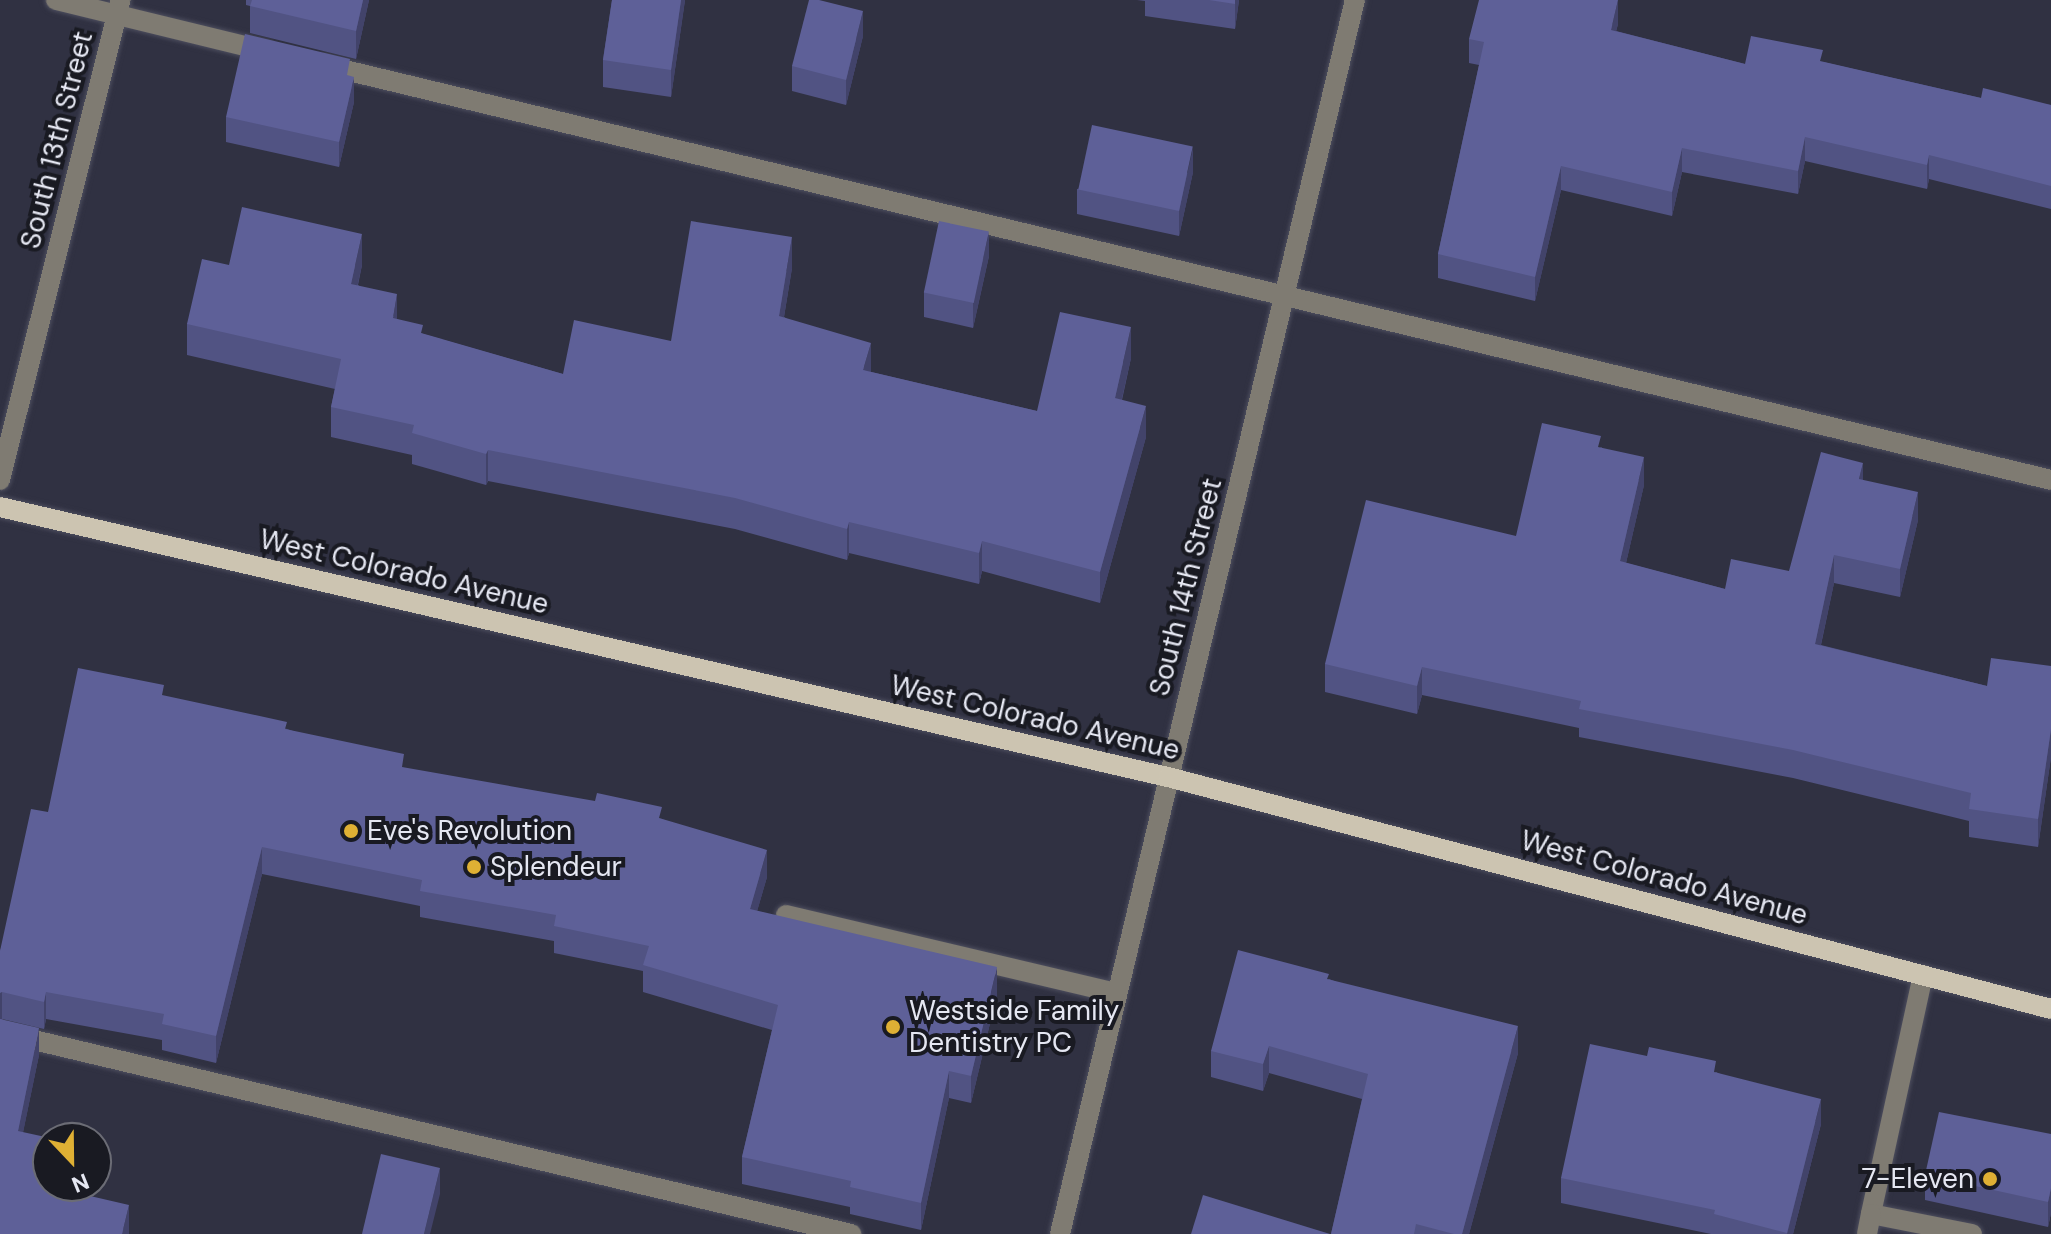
<!DOCTYPE html>
<html>
<head>
<meta charset="utf-8">
<style>
	body { margin:0 }
	#map { position:relative; width:2051px; height:1234px; overflow:hidden; background:#303142; font-family:"DM Sans",sans-serif }
	div>[style] { position:absolute }
	[style*='--x'] { left:calc(var(--x)*1px); top:calc(var(--y)*1px); width:calc(var(--w)*1px); rotate:calc(var(--a)*1deg) }
	.roads { filter:drop-shadow(0 0 2px #4d4e5e) drop-shadow(0 0 2px #4d4e5e) }
	.minor>* { height:20px; margin:-10px; padding:0 10px; transform-origin:10px; border-radius:10px; background:#7f7b72 }
	.major>* { height:20px; margin:-10px; padding:0 10px; transform-origin:10px; border-radius:10px; background:#ccc4b1 }
	.wall>* { inset:0; background:#515383 }
	.shaded-wall>* { inset:0; background:#42436a; transform-origin:0 0 }
	.building>* { inset:0; background:#5e6098; transform-origin:0 0 }
	.dots>* { width:22px; height:22px; translate:-50% -50%; box-sizing:border-box; border:4px solid #191a22; border-radius:50% }
	span { translate:-50% -50%; white-space:nowrap; text-align:center; line-height:1.15; -webkit-text-stroke:8px #191a22; paint-order:stroke }
	.street-label { font-size:28px; color:#e5e7f2 }
	.poi-label { font-size:28px; color:#e5e7f2 }
	.left { translate:0 -50%; text-align:left }
	.right { translate:-100% -50%; text-align:right }
	.north { position:absolute; left:32px; top:1122px; width:80px; height:80px; box-sizing:border-box; background:#191a22; border:2px solid #6b6c75; border-radius:50%; rotate:158deg; font-size:22px; font-weight:700; line-height:32px; text-align:center; color:#e5e7f2 }
	.north::after { content:''; display:block; margin:auto; width:28px; height:36px; background:#dfb034; clip-path:polygon(50% 0,100% 100%,50% 72%,0 100%) }
</style>
</head>
<body>
<div id="map">
	<div class="roads">
		<div class="minor">
			<i style="--x:56;--y:0;--w:216;--a:13.7"></i>
			<i style="--x:324;--y:65;--w:1776;--a:13.51"></i>
			<i style="--x:0;--y:480;--w:495;--a:-75.9"></i>
			<i style="--x:786;--y:915;--w:340;--a:13.3"></i>
			<i style="--x:1923;--y:975;--w:245;--a:102.3"></i>
			<i style="--x:1871;--y:1214;--w:103;--a:11.2"></i>
			<i style="--x:0;--y:1032;--w:875;--a:13.35"></i>
			<i style="--x:1060;--y:1234;--w:1269;--a:-76.56"></i>
			<i style="--x:1867;--y:1234;--w:20;--a:-79"></i>
		</div>
		<div class="major">
			<i style="--x:0;--y:507;--w:1199;--a:13.02"></i>
			<i style="--x:1168;--y:777;--w:913;--a:14.72"></i>
		</div>
	</div>
	<div class="wall">
		<i style="clip-path:polygon(246px 0,369px 0,356px 59px,250px 33px,250px 6px,246px 5px)"></i>
		<i style="clip-path:polygon(612px 0,685px 0,671px 97px,603px 87px,603px 60px)"></i>
		<i style="clip-path:polygon(1137px 0,1239px 0,1235px 29px,1145px 16px,1145px 1px)"></i>
		<i style="clip-path:polygon(1618px 24px,1616px 31px,1745px 64px,1823px 62px,1981px 98px,2051px 105px,2051px 209px,1929px 179px,1927px 189px,1805px 161px,1798px 194px,1682px 172px,1672px 216px,1561px 190px,1535px 301px,1438px 278px,1438px 254px,1479px 65px,1469px 63px,1469px 39px)"></i>
		<i style="clip-path:polygon(863px 36px,846px 105px,792px 91px,792px 66px)"></i>
		<i style="clip-path:polygon(350px 76px,354px 102px,339px 167px,226px 142px,226px 117px)"></i>
		<i style="clip-path:polygon(1193px 172px,1179px 236px,1077px 214px,1077px 189px)"></i>
		<i style="clip-path:polygon(989px 256px,973px 328px,924px 317px,924px 292px)"></i>
		<i style="clip-path:polygon(229px 265px,362px 265px,358px 285px,397px 319px,423px 334px,563px 374px,671px 341px,792px 268px,784px 317px,871px 372px,1037px 411px,1131px 358px,1122px 400px,1146px 437px,1100px 603px,982px 571px,979px 584px,849px 553px,847px 560px,735px 529px,488px 481px,486px 485px,412px 464px,412px 455px,331px 437px,331px 407px,335px 389px,187px 355px,187px 324px)"></i>
		<i style="clip-path:polygon(1601px 447px,1644px 485px,1626px 563px,1725px 589px,1789px 571px,1863px 480px,1918px 520px,1900px 597px,1834px 583px,1821px 645px,1987px 686px,2051px 666px,2051px 757px,2038px 847px,1969px 837px,1969px 821px,1793px 778px,1579px 737px,1579px 728px,1422px 695px,1417px 714px,1325px 692px,1325px 664px,1516px 536px)"></i>
		<i style="clip-path:polygon(164px 696px,287px 729px,404px 768px,662px 819px,767px 877px,757px 911px,997px 994px,971px 1103px,949px 1098px,921px 1230px,850px 1214px,850px 1207px,742px 1184px,742px 1157px,772px 1030px,643px 992px,643px 971px,554px 953px,554px 941px,420px 917px,420px 906px,262px 874px,216px 1063px,162px 1050px,162px 1040px,46px 1019px,44px 1029px,2px 1019px,39px 1055px,23px 1132px,48px 1186px,53px 1186px,52px 1187px,129px 1232px,129px 1234px,0 1234px,0 951px,48px 812px)"></i>
		<i style="clip-path:polygon(1329px 979px,1518px 1053px,1469px 1234px,1331px 1234px,1362px 1099px,1269px 1073px,1263px 1091px,1211px 1077px,1211px 1051px)"></i>
		<i style="clip-path:polygon(1716px 1072px,1821px 1124px,1793px 1234px,1711px 1234px,1561px 1203px,1561px 1178px)"></i>
		<i style="clip-path:polygon(2051px 1134px,2051px 1213px,2048px 1227px,1925px 1200px,1925px 1175px)"></i>
	</div>
	<div class="shaded-wall">
		<i style="clip-path:polygon(363px 0,369px 0,356px 59px,356px 31px)"></i>
		<i style="clip-path:polygon(681px 0,685px 0,671px 97px,671px 70px)"></i>
		<i style="clip-path:polygon(1235px 0,1239px 0,1235px 29px)"></i>
		<i style="clip-path:polygon(1618px 0,1618px 24px,1611px 53px,1611px 30px)"></i>
		<i style="clip-path:polygon(863px 11px,863px 36px,846px 105px,846px 80px)"></i>
		<i style="clip-path:polygon(354px 77px,354px 102px,339px 167px,339px 142px)"></i>
		<i style="clip-path:polygon(1805px 137px,1805px 161px,1798px 194px,1798px 171px)"></i>
		<i style="clip-path:polygon(1193px 147px,1193px 172px,1179px 236px,1179px 211px)"></i>
		<i style="clip-path:polygon(1682px 148px,1682px 172px,1672px 216px,1672px 192px)"></i>
		<i style="clip-path:polygon(1929px 155px,1929px 179px,1927px 189px,1927px 165px)"></i>
		<i style="clip-path:polygon(1561px 166px,1561px 190px,1535px 301px,1535px 277px)"></i>
		<i style="clip-path:polygon(989px 232px,989px 256px,973px 328px,973px 303px)"></i>
		<i style="clip-path:polygon(362px 234px,362px 265px,351px 314px,351px 284px)"></i>
		<i style="clip-path:polygon(792px 237px,792px 268px,779px 347px,779px 316px)"></i>
		<i style="clip-path:polygon(397px 294px,397px 325px,393px 318px)"></i>
		<i style="clip-path:polygon(1131px 327px,1131px 358px,1115px 429px,1115px 398px)"></i>
		<i style="clip-path:polygon(871px 343px,871px 373px,863px 370px)"></i>
		<i style="clip-path:polygon(1146px 406px,1146px 437px,1100px 603px,1100px 572px)"></i>
		<i style="clip-path:polygon(488px 450px,488px 481px,486px 485px,486px 454px)"></i>
		<i style="clip-path:polygon(1644px 457px,1644px 485px,1620px 589px,1620px 561px)"></i>
		<i style="clip-path:polygon(1863px 463px,1863px 491px,1859px 479px)"></i>
		<i style="clip-path:polygon(1918px 492px,1918px 520px,1900px 597px,1900px 569px)"></i>
		<i style="clip-path:polygon(849px 522px,849px 553px,847px 560px,847px 529px)"></i>
		<i style="clip-path:polygon(982px 541px,982px 571px,979px 584px,979px 553px)"></i>
		<i style="clip-path:polygon(1834px 555px,1834px 583px,1815px 672px,1815px 644px)"></i>
		<i style="clip-path:polygon(1422px 667px,1422px 695px,1417px 714px,1417px 686px)"></i>
		<i style="clip-path:polygon(2051px 729px,2051px 757px,2038px 847px,2038px 819px)"></i>
		<i style="clip-path:polygon(262px 847px,262px 874px,216px 1063px,216px 1036px)"></i>
		<i style="clip-path:polygon(767px 850px,767px 877px,750px 936px,750px 909px)"></i>
		<i style="clip-path:polygon(997px 967px,997px 994px,971px 1103px,971px 1076px)"></i>
		<i style="left:2px;top:992px;width:27px;height:2px;rotate:90deg"></i>
		<i style="clip-path:polygon(46px 992px,46px 1019px,44px 1029px,44px 1002px)"></i>
		<i style="clip-path:polygon(1518px 1026px,1518px 1053px,1469px 1234px,1462px 1234px)"></i>
		<i style="clip-path:polygon(39px 1028px,39px 1055px,18px 1157px,18px 1131px)"></i>
		<i style="clip-path:polygon(1269px 1046px,1269px 1073px,1263px 1091px,1263px 1064px)"></i>
		<i style="clip-path:polygon(949px 1071px,949px 1098px,921px 1230px,921px 1203px)"></i>
		<i style="clip-path:polygon(1821px 1099px,1821px 1124px,1793px 1234px,1787px 1234px)"></i>
		<i style="clip-path:polygon(440px 1168px,440px 1194px,430px 1234px,424px 1234px)"></i>
		<i style="clip-path:polygon(2051px 1188px,2051px 1213px,2048px 1227px,2048px 1202px)"></i>
		<i style="clip-path:polygon(129px 1205px,129px 1234px,122px 1234px)"></i>
	</div>
	<div class="building">
		<i style="clip-path:polygon(252px 0,363px 0,356px 31px,250px 6px)"></i>
		<i style="clip-path:polygon(612px 0,681px 0,671px 70px,603px 60px)"></i>
		<i style="clip-path:polygon(809px 0,819px 0,863px 11px,846px 80px,792px 66px)"></i>
		<i style="clip-path:polygon(1209px 0,1235px 0,1235px 4px)"></i>
		<i style="clip-path:polygon(1479px 0,1618px 0,1611px 30px,1745px 64px,1751px 36px,1823px 50px,1820px 61px,1981px 98px,1983px 88px,2051px 105px,2051px 186px,1929px 155px,1927px 165px,1805px 137px,1798px 171px,1682px 148px,1672px 192px,1561px 166px,1535px 277px,1438px 254px,1484px 42px,1469px 39px)"></i>
		<i style="clip-path:polygon(245px 34px,350px 59px,347px 75px,354px 77px,339px 142px,226px 117px)"></i>
		<i style="left:1092px;top:125px;width:103px;height:66px;rotate:12deg"></i>
		<i style="clip-path:polygon(242px 207px,362px 234px,351px 284px,397px 294px,393px 318px,423px 325px,421px 333px,563px 374px,574px 320px,671px 341px,691px 221px,792px 237px,779px 316px,871px 343px,863px 370px,1037px 411px,1060px 312px,1131px 327px,1115px 398px,1146px 406px,1100px 572px,982px 541px,979px 553px,849px 522px,847px 529px,735px 498px,488px 450px,486px 454px,412px 433px,414px 425px,331px 407px,341px 359px,187px 324px,202px 259px,229px 265px)"></i>
		<i style="left:939px;top:221px;width:51px;height:73px;rotate:12deg"></i>
		<i style="clip-path:polygon(1542px 423px,1601px 436px,1598px 447px,1644px 457px,1620px 561px,1725px 589px,1731px 559px,1789px 571px,1821px 452px,1863px 463px,1859px 479px,1918px 492px,1900px 569px,1834px 555px,1815px 644px,1987px 686px,1991px 658px,2051px 666px,2051px 729px,2038px 819px,1969px 809px,1971px 793px,1793px 750px,1579px 709px,1581px 701px,1422px 667px,1417px 686px,1325px 664px,1366px 500px,1516px 536px)"></i>
		<i style="clip-path:polygon(78px 668px,164px 685px,162px 695px,287px 722px,285px 729px,404px 754px,402px 767px,595px 801px,597px 793px,662px 807px,659px 818px,767px 850px,750px 909px,997px 967px,971px 1076px,949px 1071px,921px 1203px,850px 1187px,851px 1181px,742px 1157px,778px 1005px,643px 965px,649px 946px,554px 926px,556px 915px,420px 891px,422px 880px,262px 847px,216px 1036px,162px 1024px,164px 1014px,46px 992px,44px 1002px,2px 992px,0 993px,0 951px,31px 809px,48px 812px)"></i>
		<i style="clip-path:polygon(1238px 950px,1329px 974px,1327px 979px,1518px 1026px,1462px 1234px,1454px 1234px,1416px 1224px,1414px 1234px,1331px 1234px,1368px 1074px,1269px 1046px,1263px 1064px,1211px 1051px)"></i>
		<i style="clip-path:polygon(0 1019px,39px 1028px,18px 1131px,50px 1138px,48px 1138px,47px 1186px,129px 1205px,122px 1234px,0 1234px)"></i>
		<i style="clip-path:polygon(1590px 1044px,1647px 1056px,1649px 1047px,1716px 1061px,1714px 1072px,1821px 1099px,1787px 1233px,1714px 1214px,1715px 1210px,1561px 1178px)"></i>
		<i style="clip-path:polygon(1939px 1112px,2051px 1134px,2051px 1188px,2048px 1202px,1925px 1175px)"></i>
		<i style="clip-path:polygon(381px 1154px,440px 1168px,424px 1234px,362px 1234px)"></i>
		<i style="clip-path:polygon(1203px 1195px,1330px 1234px,1191px 1234px)"></i>
	</div>
	<div class="dots">
		<i style="left:351px;top:831px;background:#dfb034"></i>
		<i style="left:474px;top:867px;background:#dfb034"></i>
		<i style="left:893px;top:1027px;background:#dfb034"></i>
		<i style="left:1990px;top:1179px;background:#dfb034"></i>
	</div>
	<div class="street-label">
		<span style="left:57px;top:140px;rotate:-76deg">South 13th Street</span>
		<span style="left:404px;top:572px;rotate:13deg">West Colorado Avenue</span>
		<span style="left:1186px;top:587px;rotate:-76deg">South 14th Street</span>
		<span style="left:1035px;top:718px;rotate:13deg">West Colorado Avenue</span>
		<span style="left:1664px;top:878px;rotate:15deg">West Colorado Avenue</span>
	</div>
	<div class="poi-label">
		<span class="left" style="left:367px;top:831px">Eve's Revolution</span>
		<span class="left" style="left:490px;top:867px">Splendeur</span>
		<span class="left" style="left:909px;top:1027px">Westside Family<br>Dentistry PC</span>
		<span class="right" style="left:1974px;top:1179px">7-Eleven</span>
	</div>
	<div class="north">N</div>
</div>
</body>
</html>
